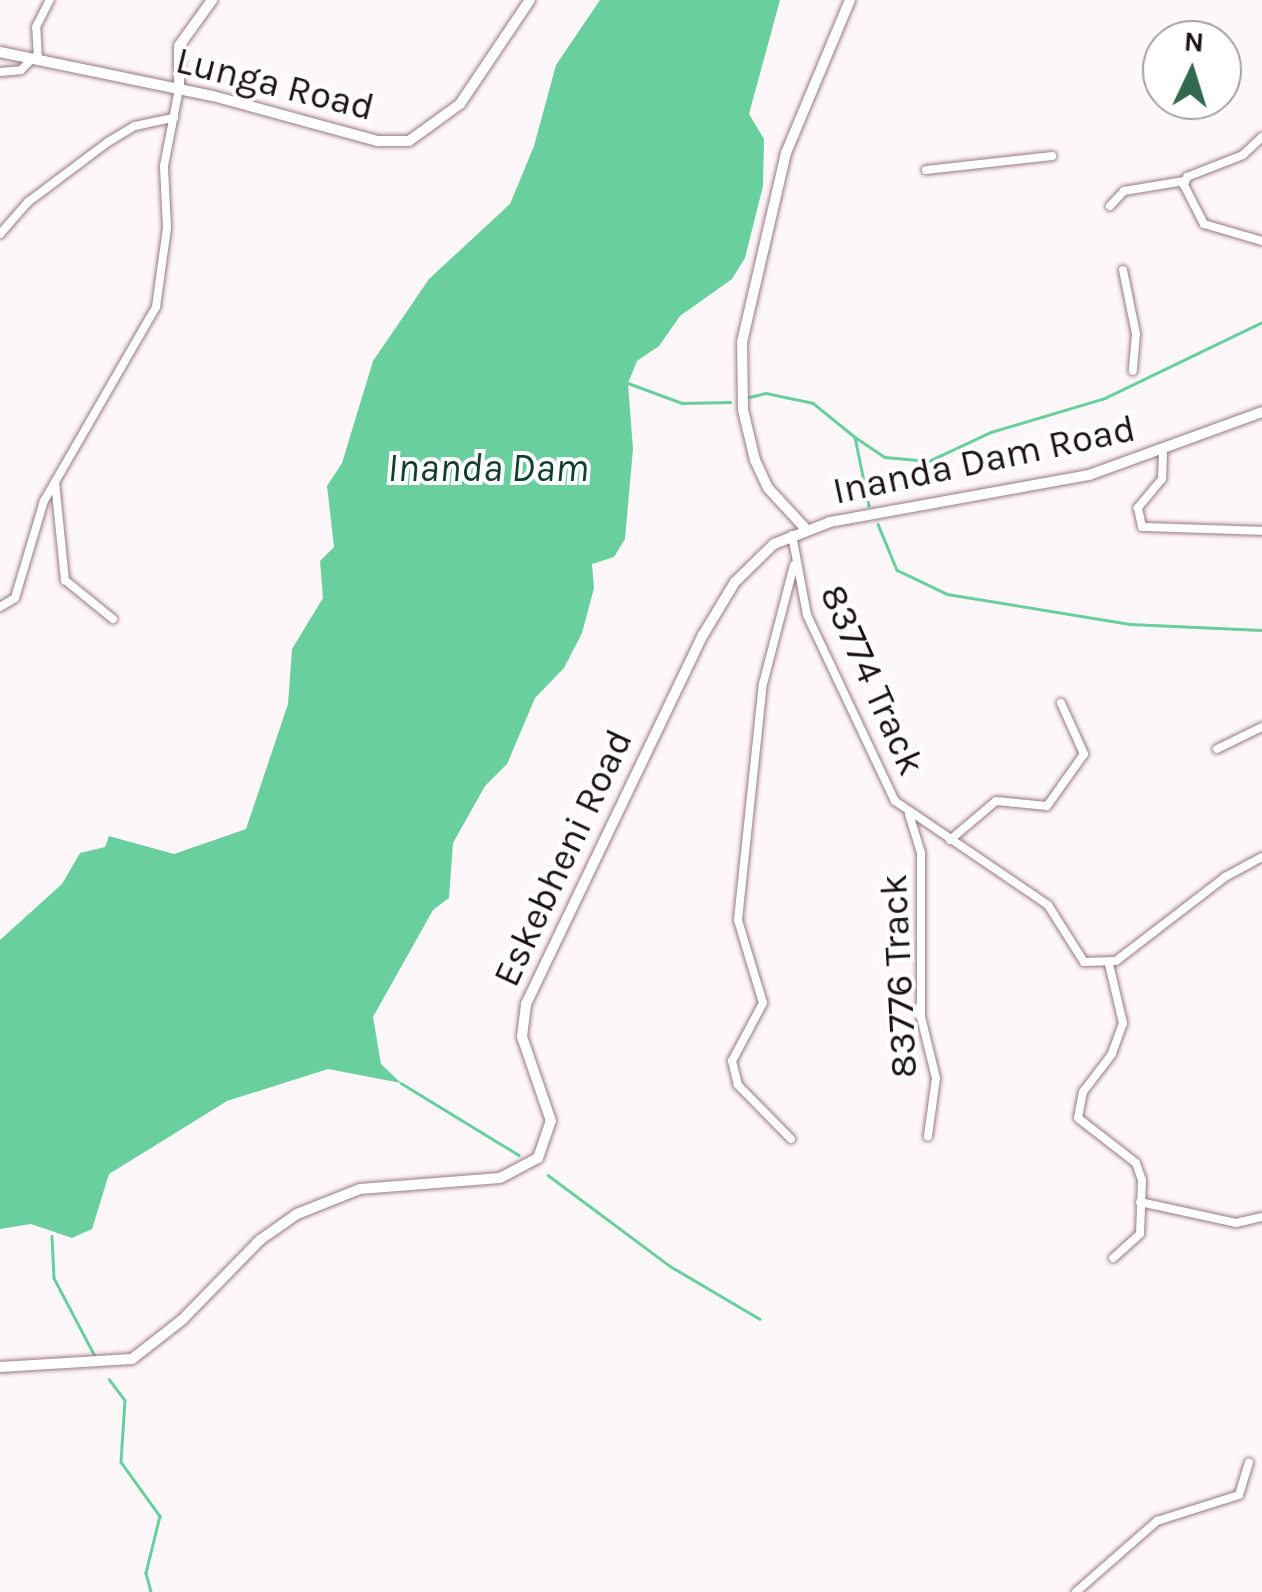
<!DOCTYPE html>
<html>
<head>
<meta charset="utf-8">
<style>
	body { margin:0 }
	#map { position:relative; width:1262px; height:1592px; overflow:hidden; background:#fef7f9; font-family:Karla,sans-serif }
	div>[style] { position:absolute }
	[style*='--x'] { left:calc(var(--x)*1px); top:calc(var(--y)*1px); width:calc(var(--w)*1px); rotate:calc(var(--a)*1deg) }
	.water>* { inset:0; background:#69cf9f }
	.stream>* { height:2.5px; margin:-1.25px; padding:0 1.25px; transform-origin:1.25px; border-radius:1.25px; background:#69cf9f }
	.roads { filter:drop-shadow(0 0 2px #977984) drop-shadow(0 0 2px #977984) }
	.minor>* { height:8px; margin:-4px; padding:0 4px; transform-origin:4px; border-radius:4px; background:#fff }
	.tertiary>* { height:10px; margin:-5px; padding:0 5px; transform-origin:5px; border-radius:5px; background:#fff }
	span { translate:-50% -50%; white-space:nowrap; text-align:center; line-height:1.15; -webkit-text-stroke:8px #fff; paint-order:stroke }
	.street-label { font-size:38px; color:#1c1115 }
	.water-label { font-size:40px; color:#123e2b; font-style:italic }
	.north { position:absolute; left:1142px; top:20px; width:100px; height:100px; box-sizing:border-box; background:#fff; border:2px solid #a4a0a1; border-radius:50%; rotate:4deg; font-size:28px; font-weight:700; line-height:40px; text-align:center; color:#1c1115 }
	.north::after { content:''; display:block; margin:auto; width:35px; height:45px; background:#32684e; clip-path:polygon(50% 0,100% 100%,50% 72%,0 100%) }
</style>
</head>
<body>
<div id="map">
	<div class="water">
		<i style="clip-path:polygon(600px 0,780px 0,749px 114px,764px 139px,763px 186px,745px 258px,732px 279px,680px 316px,659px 346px,637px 361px,628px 383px,633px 449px,625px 539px,614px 557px,592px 564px,594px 588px,582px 633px,564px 668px,535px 698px,507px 764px,485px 786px,453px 843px,449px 898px,433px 910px,373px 1017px,381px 1064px,401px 1083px,328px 1069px,227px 1101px,109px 1174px,92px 1229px,72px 1238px,31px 1224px,0 1229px,0 940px,62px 884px,80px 853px,105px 847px,109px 836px,174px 854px,246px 829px,288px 704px,292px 649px,323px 598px,320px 561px,334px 547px,327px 486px,342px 463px,373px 361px,429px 279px,510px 204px,534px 146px,556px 65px)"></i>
	</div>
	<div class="stream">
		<i style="--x:628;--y:383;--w:58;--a:20.3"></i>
		<i style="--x:682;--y:403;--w:48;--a:-1.2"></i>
		<i style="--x:749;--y:397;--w:17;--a:-13"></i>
		<i style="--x:766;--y:393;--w:48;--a:12"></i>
		<i style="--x:813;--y:403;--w:54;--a:39"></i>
		<i style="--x:855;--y:437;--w:70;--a:78.5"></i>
		<i style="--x:855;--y:437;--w:36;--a:34"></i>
		<i style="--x:885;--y:457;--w:44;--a:5.2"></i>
		<i style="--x:929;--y:461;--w:68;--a:-25.1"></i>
		<i style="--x:991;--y:432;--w:119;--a:-16.6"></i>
		<i style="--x:1105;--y:398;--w:174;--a:-25.8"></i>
		<i style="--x:878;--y:524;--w:50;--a:67.6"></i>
		<i style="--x:897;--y:570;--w:55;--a:25.6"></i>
		<i style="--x:947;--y:594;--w:185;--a:9.3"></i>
		<i style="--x:1130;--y:624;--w:132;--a:2.6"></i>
		<i style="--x:401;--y:1083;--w:138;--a:31.4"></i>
		<i style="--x:548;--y:1175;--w:152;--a:36.7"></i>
		<i style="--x:670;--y:1266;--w:104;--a:30.5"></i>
		<i style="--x:52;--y:1236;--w:42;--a:87.3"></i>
		<i style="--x:54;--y:1278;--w:90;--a:62.3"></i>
		<i style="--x:109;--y:1379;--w:26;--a:53"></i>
		<i style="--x:125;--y:1400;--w:62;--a:93.7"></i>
		<i style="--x:121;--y:1462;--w:67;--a:54.2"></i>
		<i style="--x:160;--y:1516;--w:59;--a:103.8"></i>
		<i style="--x:146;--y:1573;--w:20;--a:75"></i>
	</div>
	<div class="roads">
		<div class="minor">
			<i style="--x:38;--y:61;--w:34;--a:-93"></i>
			<i style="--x:36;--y:27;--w:30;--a:-63"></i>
			<i style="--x:0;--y:72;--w:21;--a:-5"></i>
			<i style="--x:21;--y:70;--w:14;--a:-45"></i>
			<i style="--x:1262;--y:137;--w:26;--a:137"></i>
			<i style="--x:1243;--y:155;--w:60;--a:158.6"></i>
			<i style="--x:1187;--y:177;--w:9;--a:111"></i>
			<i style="--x:1184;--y:185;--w:44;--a:62.9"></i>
			<i style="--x:1204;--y:224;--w:60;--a:16.3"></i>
			<i style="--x:926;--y:170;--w:127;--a:-6.3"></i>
			<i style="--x:1110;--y:206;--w:21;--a:-47"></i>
			<i style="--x:1124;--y:191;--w:61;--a:-9.5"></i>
			<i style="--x:0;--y:234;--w:43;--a:-48.8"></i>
			<i style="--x:28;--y:202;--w:100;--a:-36.9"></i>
			<i style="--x:108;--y:142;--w:31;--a:-31"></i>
			<i style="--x:135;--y:126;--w:40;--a:-12"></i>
			<i style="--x:1123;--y:270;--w:65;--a:78.5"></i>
			<i style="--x:1136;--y:334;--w:37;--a:95"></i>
			<i style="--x:1163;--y:452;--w:27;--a:92"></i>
			<i style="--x:1162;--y:479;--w:38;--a:130"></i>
			<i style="--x:1138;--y:508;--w:19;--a:78"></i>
			<i style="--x:1142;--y:527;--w:120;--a:1.9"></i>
			<i style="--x:55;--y:482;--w:99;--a:84.2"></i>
			<i style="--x:65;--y:580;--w:62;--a:39.1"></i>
			<i style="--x:792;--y:535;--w:81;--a:79.4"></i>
			<i style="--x:807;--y:615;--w:206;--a:64.7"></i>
			<i style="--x:895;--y:801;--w:185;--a:34.2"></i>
			<i style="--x:1048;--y:905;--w:67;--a:57.7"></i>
			<i style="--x:1084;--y:962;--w:32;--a:-2"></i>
			<i style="--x:1116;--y:961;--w:138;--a:-37.6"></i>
			<i style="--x:1225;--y:877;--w:42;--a:-28.4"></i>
			<i style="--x:0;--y:607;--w:17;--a:-31"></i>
			<i style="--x:15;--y:598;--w:101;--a:-73.4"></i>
			<i style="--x:44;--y:501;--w:224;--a:-60"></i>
			<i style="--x:156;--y:307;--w:80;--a:-82.1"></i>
			<i style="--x:167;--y:228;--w:62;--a:-92.8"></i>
			<i style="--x:164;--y:166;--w:78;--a:-79"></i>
			<i style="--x:1217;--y:749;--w:50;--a:-26.1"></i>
			<i style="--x:909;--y:814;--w:41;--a:72.9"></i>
			<i style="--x:921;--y:853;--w:164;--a:90"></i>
			<i style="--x:921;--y:1017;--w:63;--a:76.2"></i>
			<i style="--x:936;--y:1078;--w:59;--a:97.9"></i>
			<i style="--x:950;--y:840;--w:60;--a:-40.3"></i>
			<i style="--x:996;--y:801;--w:51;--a:5.6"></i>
			<i style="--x:1047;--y:806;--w:64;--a:-54.6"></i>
			<i style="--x:1084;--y:754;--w:56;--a:-114.3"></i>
			<i style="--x:1109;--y:964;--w:61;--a:76.7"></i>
			<i style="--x:1123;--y:1023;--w:33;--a:110"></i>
			<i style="--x:1112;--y:1054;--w:48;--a:127.3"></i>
			<i style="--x:1083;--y:1092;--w:26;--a:101"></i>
			<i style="--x:1078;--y:1118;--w:73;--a:37.8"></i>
			<i style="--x:1136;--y:1163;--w:18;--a:71"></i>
			<i style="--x:1142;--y:1180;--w:54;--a:92.1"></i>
			<i style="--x:1140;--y:1234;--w:36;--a:138"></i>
			<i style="--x:791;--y:1139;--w:76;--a:-134.5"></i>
			<i style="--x:738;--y:1085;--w:25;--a:-104"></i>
			<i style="--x:732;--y:1061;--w:66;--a:-61.9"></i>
			<i style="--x:763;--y:1003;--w:87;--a:-106.8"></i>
			<i style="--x:738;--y:920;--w:237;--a:-84"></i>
			<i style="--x:763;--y:684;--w:123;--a:-75.4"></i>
			<i style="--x:1140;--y:1202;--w:98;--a:12.3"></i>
			<i style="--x:1236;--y:1223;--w:27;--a:-13"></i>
			<i style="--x:1076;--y:1592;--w:108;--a:-41.2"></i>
			<i style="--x:1157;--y:1521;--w:86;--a:-17.6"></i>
			<i style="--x:1239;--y:1495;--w:34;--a:-73"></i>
		</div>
		<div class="tertiary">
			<i style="--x:0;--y:52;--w:217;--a:11.7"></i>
			<i style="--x:213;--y:96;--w:171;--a:15.3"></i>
			<i style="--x:378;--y:141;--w:31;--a:0"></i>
			<i style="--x:409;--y:141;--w:63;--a:-36"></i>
			<i style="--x:460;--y:104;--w:125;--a:-56.1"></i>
			<i style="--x:179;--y:89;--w:43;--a:-90"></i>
			<i style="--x:179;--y:46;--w:57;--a:-54.3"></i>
			<i style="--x:805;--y:528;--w:54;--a:-132.8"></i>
			<i style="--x:768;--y:488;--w:31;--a:-115"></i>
			<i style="--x:755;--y:460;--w:51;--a:-103.5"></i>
			<i style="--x:743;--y:410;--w:68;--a:-90.8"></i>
			<i style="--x:742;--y:342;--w:194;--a:-76.9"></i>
			<i style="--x:786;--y:153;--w:166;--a:-67.3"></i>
			<i style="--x:0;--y:1367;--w:132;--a:-3.5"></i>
			<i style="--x:132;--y:1359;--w:63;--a:-38"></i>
			<i style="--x:182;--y:1320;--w:112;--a:-45.7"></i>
			<i style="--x:260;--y:1240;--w:45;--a:-35.1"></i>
			<i style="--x:297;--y:1214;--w:68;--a:-21.6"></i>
			<i style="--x:360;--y:1189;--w:140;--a:-4.5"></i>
			<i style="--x:500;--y:1178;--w:43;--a:-27.8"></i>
			<i style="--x:538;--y:1158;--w:39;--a:-71"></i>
			<i style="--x:551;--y:1121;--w:89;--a:-109"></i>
			<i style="--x:522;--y:1037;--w:33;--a:-83"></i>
			<i style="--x:526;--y:1004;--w:409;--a:-64.4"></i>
			<i style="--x:703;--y:635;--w:62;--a:-58.9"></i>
			<i style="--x:735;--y:582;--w:54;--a:-44.3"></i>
			<i style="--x:774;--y:544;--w:60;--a:-21.4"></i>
			<i style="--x:830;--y:522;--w:263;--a:-10.3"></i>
			<i style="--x:1089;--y:475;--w:184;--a:-20"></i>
		</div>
	</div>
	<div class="street-label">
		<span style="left:275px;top:84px;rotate:14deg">Lunga Road</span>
		<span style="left:984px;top:460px;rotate:-12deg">Inanda Dam Road</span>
		<span style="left:872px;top:680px;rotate:66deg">83774 Track</span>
		<span style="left:563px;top:858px;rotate:-65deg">Eskebheni Road</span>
		<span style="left:899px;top:976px;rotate:-93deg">83776 Track</span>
	</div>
	<div class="water-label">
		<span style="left:488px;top:468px">Inanda Dam</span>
	</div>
	<div class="north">N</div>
</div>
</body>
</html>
